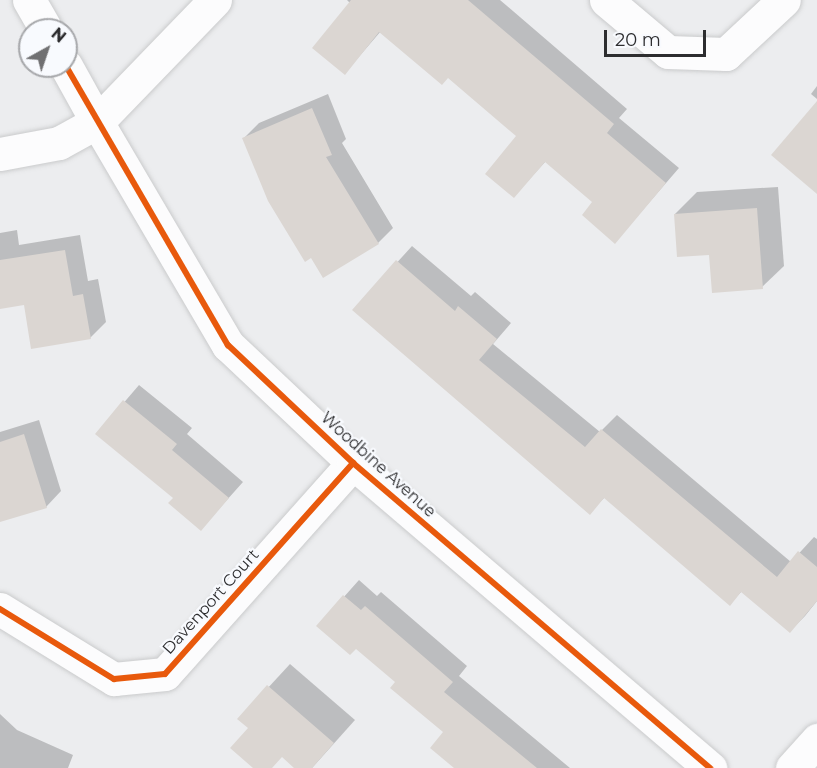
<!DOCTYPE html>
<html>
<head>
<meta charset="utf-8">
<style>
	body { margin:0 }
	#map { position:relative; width:817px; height:768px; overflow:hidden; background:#ecedef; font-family:Montserrat,sans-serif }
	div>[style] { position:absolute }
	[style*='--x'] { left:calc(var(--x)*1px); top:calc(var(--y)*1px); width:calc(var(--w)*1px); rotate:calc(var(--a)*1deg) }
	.shadow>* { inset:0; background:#0003 }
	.building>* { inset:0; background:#dbd6d2 }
	.roads { filter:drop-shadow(0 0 2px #cacbcc) drop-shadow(0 0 2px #cacbcc) }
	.street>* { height:33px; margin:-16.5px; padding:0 16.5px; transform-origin:16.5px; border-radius:16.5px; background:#fcfcfd }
	.secondary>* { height:33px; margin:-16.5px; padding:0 16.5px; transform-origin:16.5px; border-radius:16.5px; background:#fcfcfd }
	.cycleway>* { height:6px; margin:-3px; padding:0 3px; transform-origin:3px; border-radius:3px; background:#e8590c }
	span { translate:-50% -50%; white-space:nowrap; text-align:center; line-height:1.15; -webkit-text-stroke:4.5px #f8fafe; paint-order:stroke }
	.street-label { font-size:16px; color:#2d2d2f }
	.north { position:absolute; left:18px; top:18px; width:60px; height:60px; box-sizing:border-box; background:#f8fafe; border:2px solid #a7a8ab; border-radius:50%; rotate:40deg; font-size:16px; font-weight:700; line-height:24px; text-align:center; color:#2d2d2f }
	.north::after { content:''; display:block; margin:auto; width:21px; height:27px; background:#707072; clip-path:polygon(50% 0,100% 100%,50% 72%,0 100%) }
	.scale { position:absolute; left:604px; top:30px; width:102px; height:27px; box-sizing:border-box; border:3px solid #2d2d2f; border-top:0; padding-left:8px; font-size:18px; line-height:21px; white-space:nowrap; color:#2d2d2f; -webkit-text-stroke:4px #f8fafe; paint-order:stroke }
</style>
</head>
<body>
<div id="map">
	<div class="shadow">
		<i style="clip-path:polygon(347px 0,500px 0,627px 109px,619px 118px,679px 168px,615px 242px,595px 202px,546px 161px,514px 196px,518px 136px,448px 77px,381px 31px,345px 73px,350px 3px)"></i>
		<i style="clip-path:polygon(817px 86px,817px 99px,811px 94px)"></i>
		<i style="clip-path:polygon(328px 94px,346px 139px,342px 143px,393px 228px,378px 243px,244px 138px,259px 123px)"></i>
		<i style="clip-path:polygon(778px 187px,784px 266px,762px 287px,711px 254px,675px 214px,697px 192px)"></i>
		<i style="clip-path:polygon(17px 230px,19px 245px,80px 235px,88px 281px,98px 279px,106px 322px,90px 338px,25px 303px,0 307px,0 233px)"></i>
		<i style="clip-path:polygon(412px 246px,471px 296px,475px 292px,511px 323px,493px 344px,600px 432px,617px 415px,791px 562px,814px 537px,817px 539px,817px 601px,805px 616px,790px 631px,742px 591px,730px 604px,605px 497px,589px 513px,354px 310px)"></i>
		<i style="clip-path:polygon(139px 385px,192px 428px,187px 434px,243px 482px,201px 529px,175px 497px,97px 434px)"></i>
		<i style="clip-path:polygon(39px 420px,61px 491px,46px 507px,0 521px,0 432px)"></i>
		<i style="clip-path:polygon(359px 580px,377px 596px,381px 592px,467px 666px,459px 676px,570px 768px,456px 768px,445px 732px,397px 682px,356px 647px,318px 626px)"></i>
		<i style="clip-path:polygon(290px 664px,355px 720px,312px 768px,297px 768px,240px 718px)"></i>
		<i style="clip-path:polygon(0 714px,17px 730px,73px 755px,68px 768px,0 768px)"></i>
	</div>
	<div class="building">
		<i style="clip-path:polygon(351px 0,468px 0,614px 124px,607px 133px,666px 183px,615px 244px,582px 215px,592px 202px,545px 162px,514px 198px,485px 174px,516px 136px,448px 78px,442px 85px,379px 32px,345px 75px,312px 48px)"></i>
		<i style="clip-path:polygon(817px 101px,817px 194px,771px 155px)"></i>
		<i style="clip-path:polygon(312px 108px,332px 155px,326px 157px,379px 244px,323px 278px,311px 258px,305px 262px,268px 201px,242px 138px)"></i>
		<i style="clip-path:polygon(757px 208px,763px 289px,712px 293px,709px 255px,677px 257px,674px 214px)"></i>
		<i style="clip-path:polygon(65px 250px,73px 296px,83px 294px,91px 339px,31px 349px,24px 305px,0 309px,0 260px)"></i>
		<i style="clip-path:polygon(396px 260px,455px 311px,458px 306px,497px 339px,479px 360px,585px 447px,601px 429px,777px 577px,798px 551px,817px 567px,817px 601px,790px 633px,741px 592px,730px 606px,604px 498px,590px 515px,352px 310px)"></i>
		<i style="clip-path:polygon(123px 400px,177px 444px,172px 450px,229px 498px,201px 531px,168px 503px,173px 498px,95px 434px)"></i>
		<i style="clip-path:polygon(24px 434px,47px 508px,0 522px,0 442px)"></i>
		<i style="clip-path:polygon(343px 595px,361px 610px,365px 606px,453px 682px,444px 692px,537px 768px,454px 768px,430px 748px,443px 732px,390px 688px,395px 682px,356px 649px,350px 655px,316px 626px)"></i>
		<i style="clip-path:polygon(267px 685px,334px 743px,312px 768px,294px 768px,282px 757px,272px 768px,253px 768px,230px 748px,248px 728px,237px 719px)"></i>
	</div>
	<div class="roads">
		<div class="street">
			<i style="--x:29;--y:0;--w:34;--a:60"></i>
			<i style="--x:606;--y:0;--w:81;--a:40"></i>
			<i style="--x:668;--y:52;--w:58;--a:2"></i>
			<i style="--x:726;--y:54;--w:79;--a:-43"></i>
			<i style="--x:0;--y:154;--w:60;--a:-10.6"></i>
			<i style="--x:59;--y:143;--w:43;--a:-28.9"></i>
			<i style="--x:97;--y:122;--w:64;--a:-119"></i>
			<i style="--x:0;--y:609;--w:134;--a:31.6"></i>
			<i style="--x:114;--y:679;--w:51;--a:-5.6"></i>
			<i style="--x:165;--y:674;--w:283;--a:-48.3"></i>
			<i style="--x:792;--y:768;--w:38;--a:-48"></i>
		</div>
		<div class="secondary">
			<i style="--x:215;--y:0;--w:170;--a:134"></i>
			<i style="--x:97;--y:122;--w:259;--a:59.6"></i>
			<i style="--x:228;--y:345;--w:172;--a:43.3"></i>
			<i style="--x:353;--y:463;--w:470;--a:40.5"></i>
		</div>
	</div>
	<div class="cycleway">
		<i style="--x:66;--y:66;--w:323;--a:59.9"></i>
		<i style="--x:228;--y:345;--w:172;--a:43.3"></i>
		<i style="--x:353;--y:463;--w:470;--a:40.5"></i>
		<i style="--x:0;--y:609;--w:134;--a:31.6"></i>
		<i style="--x:114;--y:679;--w:51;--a:-5.6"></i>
		<i style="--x:165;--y:674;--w:283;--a:-48.3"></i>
	</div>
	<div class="street-label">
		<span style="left:378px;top:465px;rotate:42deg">Woodbine Avenue</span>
		<span style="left:211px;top:602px;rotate:-48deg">Davenport Court</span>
	</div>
	<div class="north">N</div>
	<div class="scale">20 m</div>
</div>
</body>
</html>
